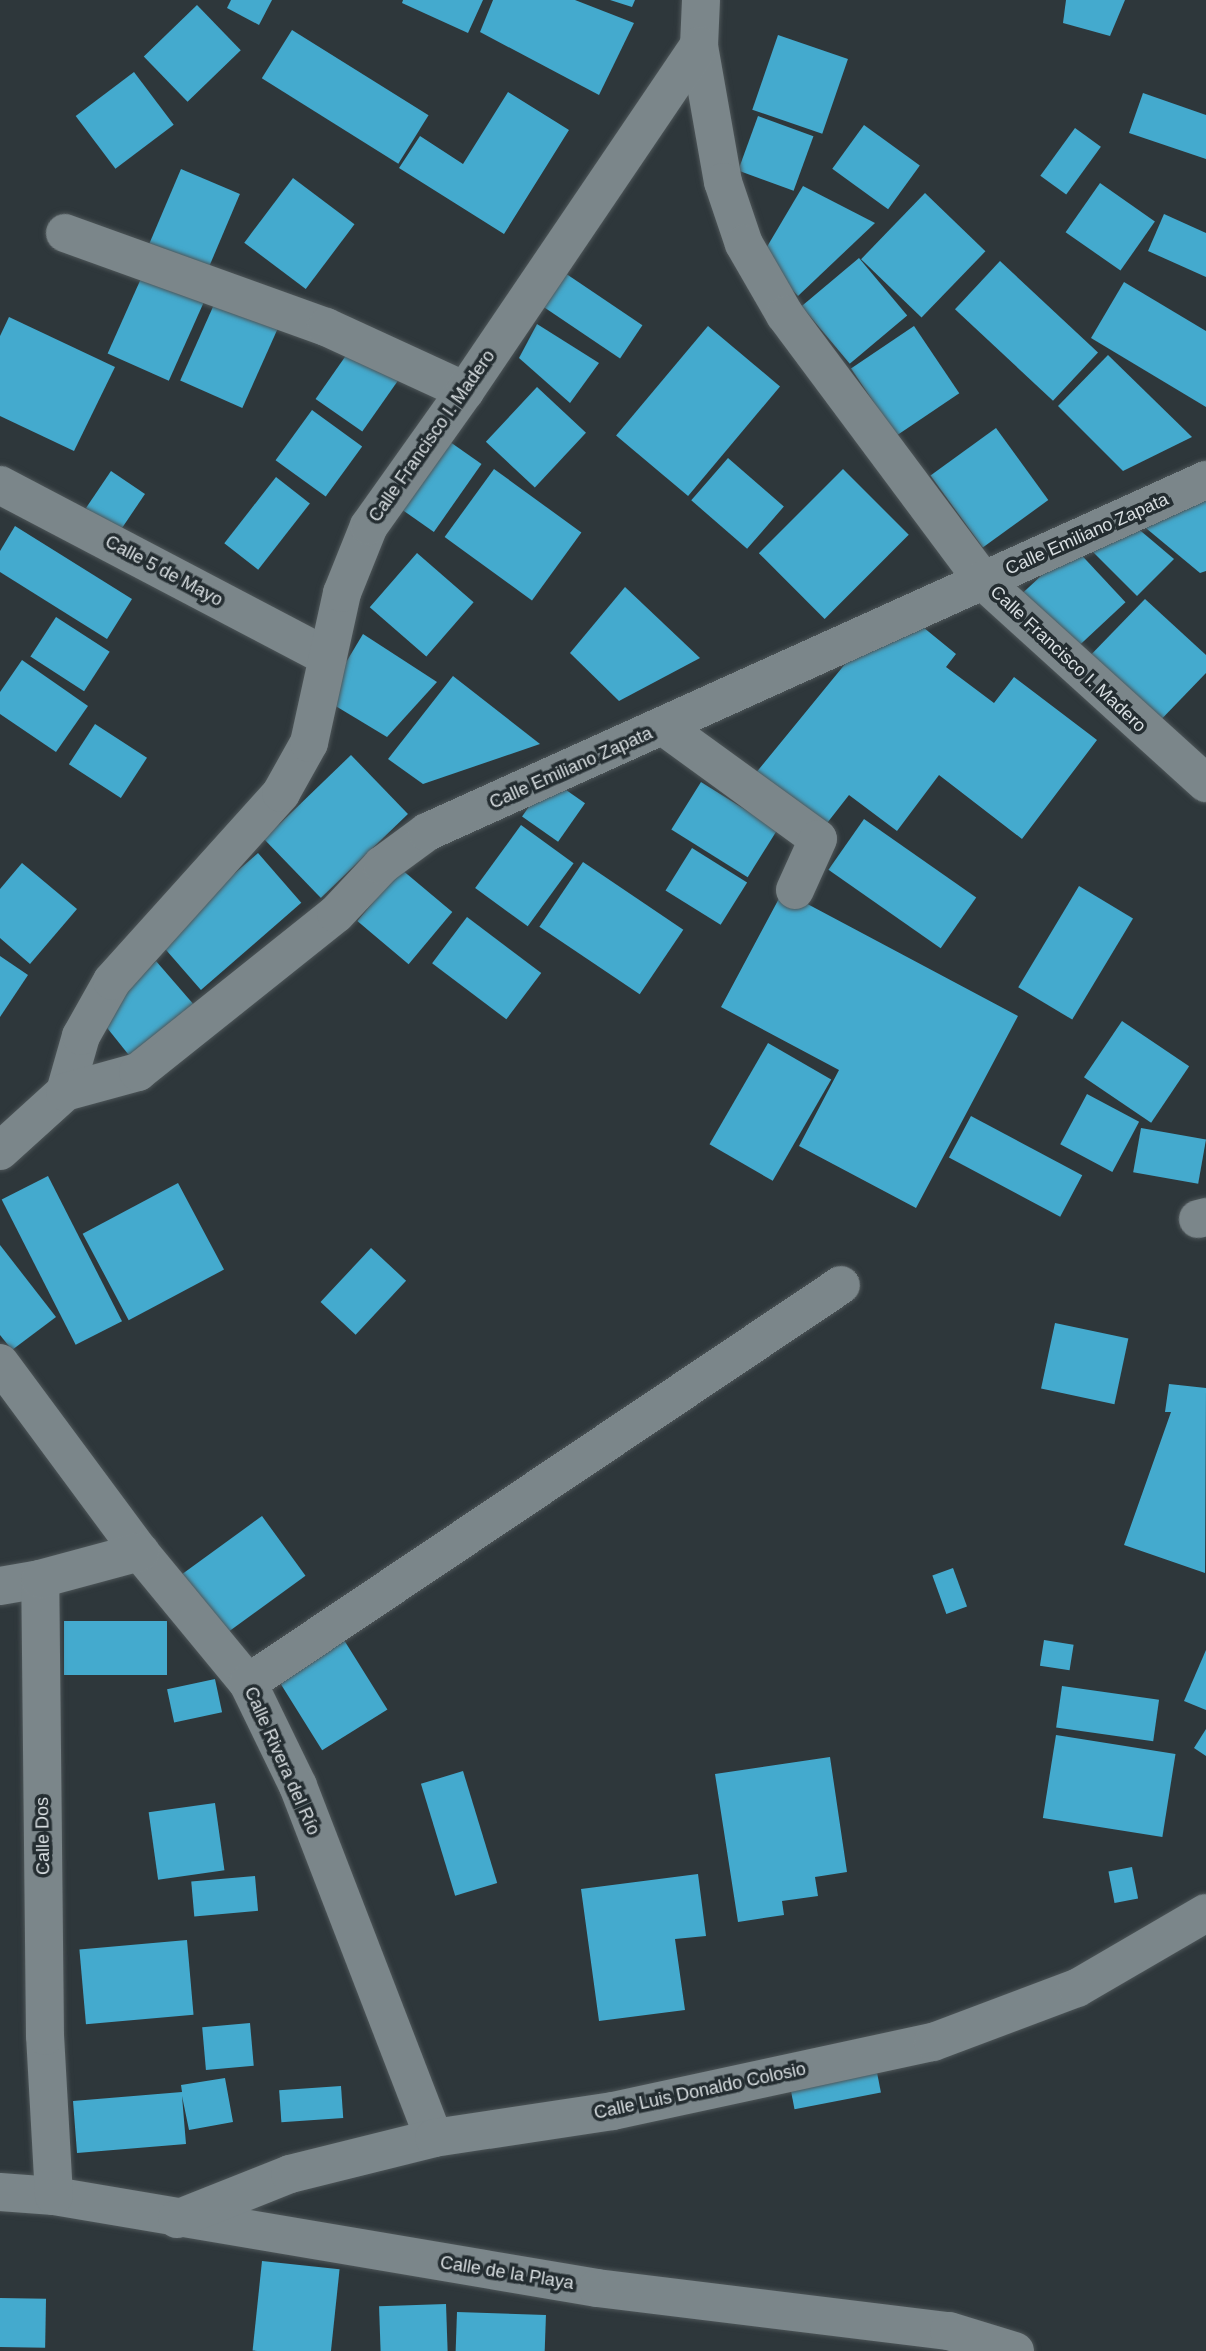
<!DOCTYPE html>
<html>
<head>
<meta charset="utf-8">
<style>
	body { margin:0 }
	#map { position:relative; width:1206px; height:2351px; overflow:hidden; background:#2e373b; font-family:Helvetica,sans-serif }
	div>[style] { position:absolute }
	[style*='--x'] { left:calc(var(--x)*1px); top:calc(var(--y)*1px); width:calc(var(--w)*1px); rotate:calc(var(--a)*1deg) }
	.building>* { inset:0; background:#44aace; transform-origin:0 0 }
	.roads { filter:drop-shadow(0 0 2px #4d5558) drop-shadow(0 0 2px #4d5558) }
	.minor>* { height:38px; margin:-19px; padding:0 19px; transform-origin:19px; border-radius:19px; background:#7b868a }
	span { translate:-50% -50%; white-space:nowrap; text-align:center; line-height:1.15; -webkit-text-stroke:7px #242d31; paint-order:stroke }
	.street-label { font-size:18px; color:#d9dfe2 }
</style>
</head>
<body>
<div id="map">
	<div class="building">
		<i style="clip-path:polygon(231px 0,272px 0,259px 25px,227px 8px)"></i>
		<i style="clip-path:polygon(403px 0,483px 0,468px 33px,402px 3px)"></i>
		<i style="clip-path:polygon(493px 0,575px 0,634px 23px,599px 95px,480px 32px)"></i>
		<i style="clip-path:polygon(610px 0,635px 0,632px 7px)"></i>
		<i style="clip-path:polygon(1066px 0,1125px 0,1110px 36px,1063px 23px)"></i>
		<i style="left:197px;top:5px;width:63px;height:74px;rotate:46deg"></i>
		<i style="left:292px;top:30px;width:161px;height:57px;rotate:32deg"></i>
		<i style="left:778px;top:35px;width:74px;height:79px;rotate:19deg"></i>
		<i style="left:134px;top:72px;width:66px;height:73px;rotate:53deg"></i>
		<i style="clip-path:polygon(508px 92px,569px 130px,504px 234px,399px 168px,420px 136px,463px 164px)"></i>
		<i style="clip-path:polygon(1143px 93px,1206px 115px,1206px 159px,1129px 133px)"></i>
		<i style="left:758px;top:116px;width:59px;height:58px;rotate:20deg"></i>
		<i style="left:864px;top:125px;width:69px;height:54px;rotate:36deg"></i>
		<i style="left:1075px;top:128px;width:32px;height:59px;rotate:36deg"></i>
		<i style="left:181px;top:169px;width:64px;height:88px;rotate:23deg"></i>
		<i style="left:293px;top:178px;width:77px;height:81px;rotate:37deg"></i>
		<i style="left:1100px;top:183px;width:67px;height:60px;rotate:35deg"></i>
		<i style="clip-path:polygon(803px 186px,875px 223px,798px 296px,761px 257px)"></i>
		<i style="left:925px;top:193px;width:84px;height:92px;rotate:44deg"></i>
		<i style="clip-path:polygon(1164px 214px,1206px 233px,1206px 277px,1148px 251px)"></i>
		<i style="left:859px;top:258px;width:75px;height:75px;rotate:50deg"></i>
		<i style="left:1000px;top:261px;width:134px;height:66px;rotate:43deg"></i>
		<i style="left:562px;top:271px;width:97px;height:40px;rotate:34deg"></i>
		<i style="left:143px;top:274px;width:67px;height:87px;rotate:24deg"></i>
		<i style="clip-path:polygon(1124px 282px,1206px 331px,1206px 407px,1091px 338px)"></i>
		<i style="left:216px;top:300px;width:68px;height:88px;rotate:24deg"></i>
		<i style="clip-path:polygon(9px 317px,115px 367px,74px 451px,0 416px,0 336px)"></i>
		<i style="clip-path:polygon(537px 324px,599px 363px,570px 403px,519px 358px)"></i>
		<i style="left:708px;top:326px;width:94px;height:143px;rotate:40deg"></i>
		<i style="left:914px;top:326px;width:81px;height:76px;rotate:56deg"></i>
		<i style="left:354px;top:344px;width:57px;height:67px;rotate:35deg"></i>
		<i style="clip-path:polygon(1108px 355px,1192px 437px,1123px 471px,1058px 406px)"></i>
		<i style="left:537px;top:387px;width:67px;height:75px;rotate:43deg"></i>
		<i style="left:312px;top:410px;width:62px;height:62px;rotate:36deg"></i>
		<i style="left:996px;top:428px;width:89px;height:81px;rotate:54deg"></i>
		<i style="left:443px;top:437px;width:47px;height:83px;rotate:35deg"></i>
		<i style="left:728px;top:458px;width:74px;height:56px;rotate:41deg"></i>
		<i style="left:494px;top:469px;width:108px;height:84px;rotate:36deg"></i>
		<i style="left:843px;top:469px;width:93px;height:119px;rotate:45deg"></i>
		<i style="left:111px;top:471px;width:41px;height:45px;rotate:34deg"></i>
		<i style="left:276px;top:477px;width:43px;height:84px;rotate:38deg"></i>
		<i style="clip-path:polygon(1206px 489px,1206px 571px,1200px 573px,1135px 519px)"></i>
		<i style="clip-path:polygon(1129px 521px,1174px 559px,1137px 596px,1084px 543px)"></i>
		<i style="clip-path:polygon(15px 526px,132px 599px,107px 639px,0 572px,0 551px)"></i>
		<i style="left:1073px;top:546px;width:77px;height:74px;rotate:47deg"></i>
		<i style="left:417px;top:553px;width:75px;height:72px;rotate:41deg"></i>
		<i style="clip-path:polygon(625px 587px,700px 658px,619px 701px,570px 653px)"></i>
		<i style="clip-path:polygon(1145px 599px,1206px 655px,1206px 673px,1152px 729px,1082px 664px)"></i>
		<i style="left:56px;top:617px;width:64px;height:47px;rotate:33deg"></i>
		<i style="clip-path:polygon(918px 623px,956px 654px,946px 667px,994px 703px,1014px 677px,1097px 740px,1022px 839px,939px 775px,897px 831px,849px 795px,824px 827px,755px 774px,859px 647px)"></i>
		<i style="clip-path:polygon(363px 634px,437px 682px,387px 737px,324px 699px)"></i>
		<i style="clip-path:polygon(22px 660px,88px 706px,56px 752px,0 714px,0 692px)"></i>
		<i style="clip-path:polygon(453px 676px,540px 744px,423px 784px,388px 759px)"></i>
		<i style="left:95px;top:724px;width:62px;height:48px;rotate:33deg"></i>
		<i style="left:351px;top:755px;width:82px;height:121px;rotate:46deg"></i>
		<i style="left:549px;top:778px;width:44px;height:47px;rotate:35deg"></i>
		<i style="left:701px;top:782px;width:90px;height:56px;rotate:32deg"></i>
		<i style="left:864px;top:819px;width:137px;height:62px;rotate:35deg"></i>
		<i style="left:521px;top:825px;width:65px;height:78px;rotate:36deg"></i>
		<i style="left:692px;top:848px;width:65px;height:50px;rotate:32deg"></i>
		<i style="left:258px;top:853px;width:66px;height:133px;rotate:49deg"></i>
		<i style="left:583px;top:862px;width:121px;height:78px;rotate:34deg"></i>
		<i style="clip-path:polygon(22px 863px,77px 909px,30px 964px,0 938px,0 889px)"></i>
		<i style="left:401px;top:869px;width:67px;height:68px;rotate:40deg"></i>
		<i style="left:1079px;top:886px;width:63px;height:118px;rotate:31deg"></i>
		<i style="clip-path:polygon(783px 891px,1018px 1016px,916px 1208px,799px 1146px,839px 1070px,721px 1007px)"></i>
		<i style="left:467px;top:917px;width:93px;height:58px;rotate:37deg"></i>
		<i style="clip-path:polygon(0 956px,28px 975px,0 1017px)"></i>
		<i style="clip-path:polygon(156px 961px,195px 1006px,132px 1059px,100px 1019px)"></i>
		<i style="left:1122px;top:1021px;width:81px;height:68px;rotate:34deg"></i>
		<i style="left:768px;top:1043px;width:73px;height:117px;rotate:30deg"></i>
		<i style="left:1087px;top:1094px;width:59px;height:57px;rotate:28deg"></i>
		<i style="left:971px;top:1116px;width:126px;height:47px;rotate:28deg"></i>
		<i style="left:1141px;top:1128px;width:66px;height:45px;rotate:10deg"></i>
		<i style="left:48px;top:1176px;width:163px;height:52px;rotate:63deg"></i>
		<i style="left:178px;top:1183px;width:98px;height:108px;rotate:62deg"></i>
		<i style="clip-path:polygon(0 1245px,56px 1317px,12px 1350px,0 1335px)"></i>
		<i style="left:371px;top:1248px;width:48px;height:74px;rotate:43deg"></i>
		<i style="left:1055px;top:1323px;width:75px;height:67px;rotate:12deg"></i>
		<i style="clip-path:polygon(1169px 1384px,1206px 1388px,1205px 1573px,1124px 1545px,1171px 1412px,1165px 1412px)"></i>
		<i style="left:262px;top:1516px;width:74px;height:102px;rotate:54deg"></i>
		<i style="left:953px;top:1568px;width:41px;height:22px;rotate:70deg"></i>
		<i style="left:167px;top:1621px;width:54px;height:103px;rotate:90deg"></i>
		<i style="left:344px;top:1640px;width:82px;height:77px;rotate:58deg"></i>
		<i style="left:1044px;top:1640px;width:30px;height:26px;rotate:9deg"></i>
		<i style="clip-path:polygon(1206px 1650px,1206px 1710px,1184px 1701px)"></i>
		<i style="left:215px;top:1679px;width:34px;height:49px;rotate:78deg"></i>
		<i style="left:1062px;top:1686px;width:98px;height:42px;rotate:8deg"></i>
		<i style="clip-path:polygon(1206px 1729px,1206px 1756px,1194px 1748px)"></i>
		<i style="left:1056px;top:1735px;width:121px;height:84px;rotate:9deg"></i>
		<i style="clip-path:polygon(830px 1757px,847px 1872px,815px 1877px,818px 1896px,782px 1901px,784px 1915px,738px 1922px,715px 1774px)"></i>
		<i style="left:463px;top:1771px;width:117px;height:44px;rotate:73deg"></i>
		<i style="left:215px;top:1803px;width:68px;height:67px;rotate:82deg"></i>
		<i style="left:1132px;top:1867px;width:32px;height:24px;rotate:79deg"></i>
		<i style="clip-path:polygon(698px 1874px,706px 1936px,675px 1939px,685px 2010px,599px 2021px,581px 1889px)"></i>
		<i style="left:255px;top:1876px;width:35px;height:64px;rotate:85deg"></i>
		<i style="left:187px;top:1940px;width:75px;height:108px;rotate:85deg"></i>
		<i style="left:250px;top:2023px;width:43px;height:48px;rotate:85deg"></i>
		<i style="left:875px;top:2062px;width:31px;height:88px;rotate:79deg"></i>
		<i style="clip-path:polygon(225px 2078px,233px 2122px,189px 2130px,182px 2096px,186px 2144px,77px 2153px,73px 2101px,182px 2092px,181px 2085px)"></i>
		<i style="left:341px;top:2086px;width:32px;height:62px;rotate:86deg"></i>
		<i style="left:262px;top:2261px;width:78px;height:90px;rotate:6deg"></i>
		<i style="left:0;top:2298px;width:46px;height:49px;rotate:1deg"></i>
		<i style="left:446px;top:2304px;width:47px;height:67px;rotate:88deg"></i>
		<i style="left:457px;top:2312px;width:89px;height:39px;rotate:2deg"></i>
	</div>
	<div class="roads">
		<div class="minor">
			<i style="--x:701;--y:0;--w:46;--a:92.5"></i>
			<i style="--x:699;--y:46;--w:138;--a:80"></i>
			<i style="--x:723;--y:182;--w:65;--a:71.3"></i>
			<i style="--x:744;--y:244;--w:82;--a:60"></i>
			<i style="--x:785;--y:315;--w:332;--a:53.3"></i>
			<i style="--x:983;--y:581;--w:301;--a:42.2"></i>
			<i style="--x:65;--y:233;--w:277;--a:19.8"></i>
			<i style="--x:326;--y:327;--w:153;--a:24.7"></i>
			<i style="--x:0;--y:485;--w:370;--a:27.7"></i>
			<i style="--x:664;--y:727;--w:190;--a:36"></i>
			<i style="--x:818;--y:839;--w:56;--a:114.3"></i>
			<i style="--x:65;--y:1092;--w:58;--a:-74.1"></i>
			<i style="--x:81;--y:1036;--w:63;--a:-60.6"></i>
			<i style="--x:112;--y:981;--w:253;--a:-48"></i>
			<i style="--x:281;--y:793;--w:57;--a:-60.8"></i>
			<i style="--x:309;--y:743;--w:154;--a:-77.6"></i>
			<i style="--x:342;--y:593;--w:72;--a:-68.1"></i>
			<i style="--x:369;--y:526;--w:166;--a:-54.6"></i>
			<i style="--x:465;--y:391;--w:417;--a:-55.9"></i>
			<i style="--x:0;--y:1151;--w:88;--a:-42.2"></i>
			<i style="--x:65;--y:1092;--w:76;--a:-15.3"></i>
			<i style="--x:138;--y:1072;--w:253;--a:-38.6"></i>
			<i style="--x:336;--y:914;--w:67;--a:-46.8"></i>
			<i style="--x:382;--y:865;--w:56;--a:-36.3"></i>
			<i style="--x:427;--y:832;--w:855;--a:-24.32"></i>
			<i style="--x:1198;--y:1219;--w:8;--a:-14"></i>
			<i style="--x:0;--y:1363;--w:235;--a:53.5"></i>
			<i style="--x:140;--y:1552;--w:170;--a:50.5"></i>
			<i style="--x:248;--y:1683;--w:114;--a:64.1"></i>
			<i style="--x:298;--y:1786;--w:377;--a:68.9"></i>
			<i style="--x:0;--y:1586;--w:41;--a:-9.9"></i>
			<i style="--x:248;--y:1683;--w:714;--a:-33.87"></i>
			<i style="--x:0;--y:2192;--w:54;--a:4.2"></i>
			<i style="--x:54;--y:2196;--w:551;--a:9.62"></i>
			<i style="--x:597;--y:2288;--w:355;--a:7"></i>
			<i style="--x:949;--y:2331;--w:69;--a:16.9"></i>
			<i style="--x:54;--y:2196;--w:160;--a:-93.2"></i>
			<i style="--x:45;--y:2036;--w:457;--a:-90.6"></i>
			<i style="--x:40;--y:1579;--w:104;--a:-15.1"></i>
			<i style="--x:177;--y:2219;--w:122;--a:-21.7"></i>
			<i style="--x:290;--y:2174;--w:148;--a:-14"></i>
			<i style="--x:434;--y:2138;--w:181;--a:-8.6"></i>
			<i style="--x:613;--y:2111;--w:327;--a:-12.2"></i>
			<i style="--x:933;--y:2042;--w:154;--a:-20.6"></i>
			<i style="--x:1077;--y:1988;--w:149;--a:-30.2"></i>
		</div>
	</div>
	<div class="street-label">
		<span style="left:432px;top:436px;rotate:-55deg">Calle Francisco I. Madero</span>
		<span style="left:1087px;top:534px;rotate:-24deg">Calle Emiliano Zapata</span>
		<span style="left:164px;top:571px;rotate:28deg">Calle 5 de Mayo</span>
		<span style="left:1068px;top:659px;rotate:43deg">Calle Francisco I. Madero</span>
		<span style="left:571px;top:768px;rotate:-24deg">Calle Emiliano Zapata</span>
		<span style="left:282px;top:1761px;rotate:66deg">Calle Rivera del Río</span>
		<span style="left:43px;top:1836px;rotate:-91deg">Calle Dos</span>
		<span style="left:700px;top:2091px;rotate:-12deg">Calle Luis Donaldo Colosio</span>
		<span style="left:507px;top:2273px;rotate:9deg">Calle de la Playa</span>
	</div>
</div>
</body>
</html>
